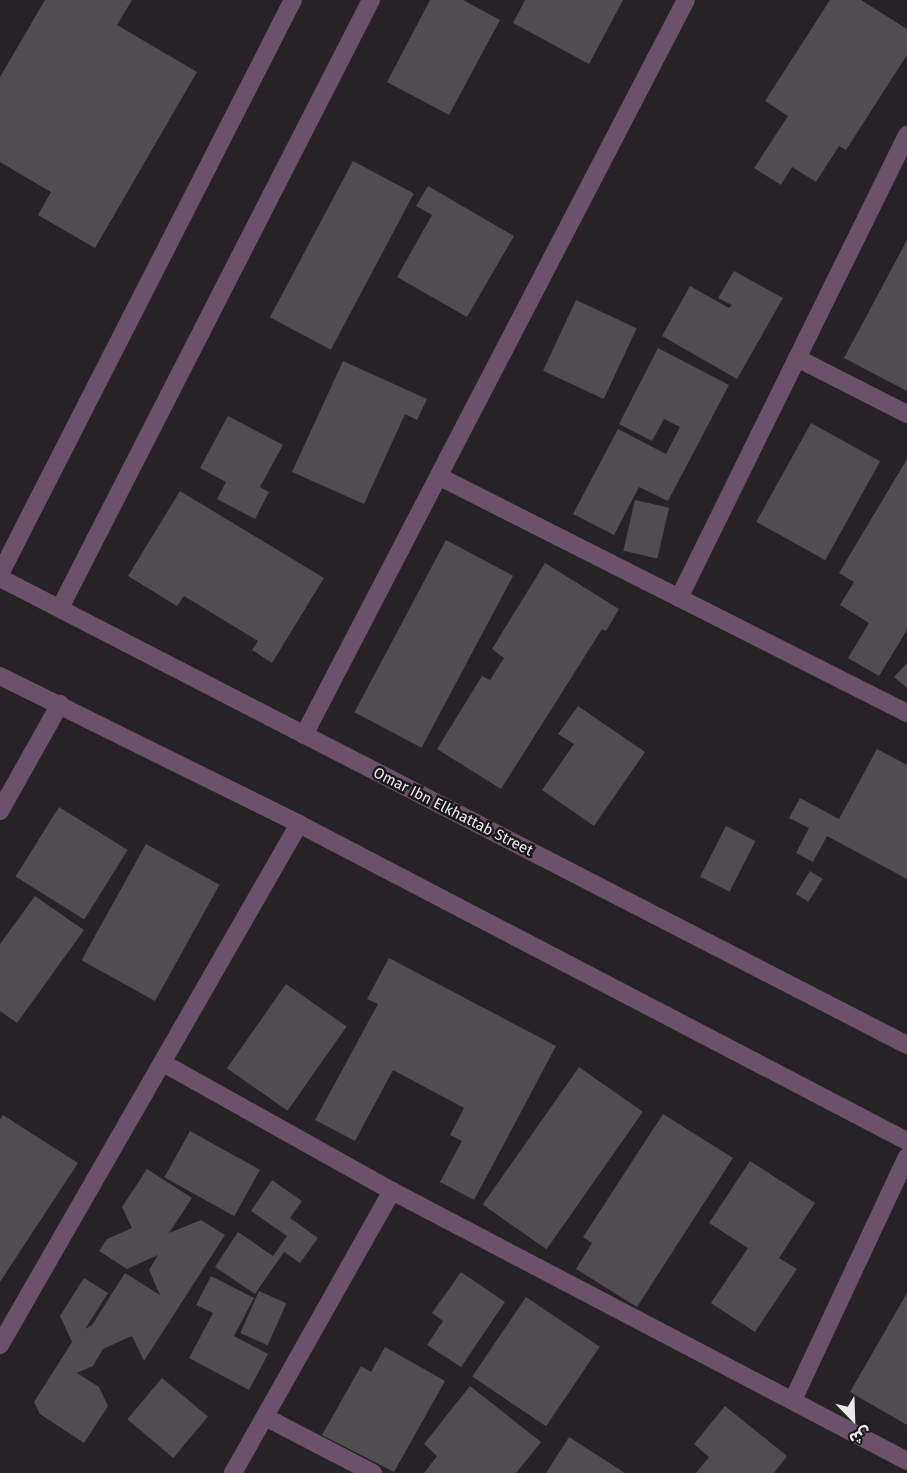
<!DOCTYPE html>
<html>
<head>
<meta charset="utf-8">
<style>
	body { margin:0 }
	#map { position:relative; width:907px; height:1473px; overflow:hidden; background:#262225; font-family:"Fira Sans","Noto Sans Arabic",sans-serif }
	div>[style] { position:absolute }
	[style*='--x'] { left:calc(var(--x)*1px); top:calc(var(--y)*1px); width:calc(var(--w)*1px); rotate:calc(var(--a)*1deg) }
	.building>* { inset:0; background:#504c50; transform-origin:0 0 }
	.minor>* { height:18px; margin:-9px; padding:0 9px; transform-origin:9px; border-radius:9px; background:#6b516a }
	span { translate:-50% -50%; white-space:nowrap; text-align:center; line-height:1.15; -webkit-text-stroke:5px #1c191c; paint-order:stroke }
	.street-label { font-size:15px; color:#eae8ea }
	.north { position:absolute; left:823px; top:1389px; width:60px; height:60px; -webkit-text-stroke:4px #1c191c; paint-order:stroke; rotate:157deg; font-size:16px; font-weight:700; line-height:24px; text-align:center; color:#eae8ea }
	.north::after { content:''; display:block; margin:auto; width:21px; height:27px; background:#eae8ea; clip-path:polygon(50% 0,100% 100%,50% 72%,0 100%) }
</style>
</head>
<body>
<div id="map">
	<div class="building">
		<i style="clip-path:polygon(45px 0,132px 0,117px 25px,197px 72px,95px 248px,38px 215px,51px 192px,0 162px,0 77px)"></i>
		<i style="clip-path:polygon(430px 0,463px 0,500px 20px,449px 115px,387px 82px)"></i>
		<i style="clip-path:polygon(525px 0,623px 0,589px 64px,513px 23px)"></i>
		<i style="clip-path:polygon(830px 0,861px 0,907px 29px,907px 55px,846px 150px,839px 146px,816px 182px,792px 167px,781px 185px,754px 168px,788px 116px,765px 101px)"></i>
		<i style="left:353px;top:161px;width:69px;height:177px;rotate:28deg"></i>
		<i style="clip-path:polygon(428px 186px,514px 236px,467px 317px,397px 277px,432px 215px,416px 206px)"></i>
		<i style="clip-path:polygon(907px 240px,907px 391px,844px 358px)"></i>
		<i style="clip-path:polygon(734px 271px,783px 298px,737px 379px,662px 336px,690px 286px,729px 308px,732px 305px,718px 298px)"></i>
		<i style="left:576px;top:300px;width:67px;height:78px;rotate:25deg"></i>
		<i style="clip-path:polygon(658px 348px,729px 385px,668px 501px,639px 487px,614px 535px,573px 514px,618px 429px,666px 454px,680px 427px,664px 419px,652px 441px,619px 424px)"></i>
		<i style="clip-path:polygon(343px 361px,427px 399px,417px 420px,405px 414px,364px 504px,292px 472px)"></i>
		<i style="clip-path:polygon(228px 416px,283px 445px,260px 487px,269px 492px,255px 519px,217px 499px,226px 482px,200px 468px)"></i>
		<i style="left:811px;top:423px;width:79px;height:113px;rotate:29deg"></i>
		<i style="clip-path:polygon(907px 459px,907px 630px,879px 676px,848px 658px,869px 623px,840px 605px,854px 582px,839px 573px)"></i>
		<i style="clip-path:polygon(180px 491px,324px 578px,272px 663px,252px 650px,258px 641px,184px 596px,177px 606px,128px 576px)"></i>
		<i style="left:635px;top:500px;width:35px;height:52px;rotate:13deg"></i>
		<i style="left:446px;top:540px;width:76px;height:195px;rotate:28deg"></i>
		<i style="clip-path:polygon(545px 563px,619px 609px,606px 631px,602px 629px,501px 789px,437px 749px,482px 676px,490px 680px,504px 658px,492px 649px)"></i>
		<i style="clip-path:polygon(907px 663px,907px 688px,894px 677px)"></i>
		<i style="clip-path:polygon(578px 706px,645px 752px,594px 826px,542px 790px,574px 744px,558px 734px)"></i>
		<i style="clip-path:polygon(877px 749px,907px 765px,907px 879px,827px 836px,813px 862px,796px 853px,809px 828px,789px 818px,800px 798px,839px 819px)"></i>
		<i style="left:59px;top:807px;width:81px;height:82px;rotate:32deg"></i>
		<i style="left:726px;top:826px;width:33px;height:57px;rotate:27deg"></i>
		<i style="left:146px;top:844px;width:84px;height:133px;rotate:29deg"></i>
		<i style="left:810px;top:871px;width:15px;height:27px;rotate:32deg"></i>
		<i style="clip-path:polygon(35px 896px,84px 930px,17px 1023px,0 1011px,0 944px)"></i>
		<i style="clip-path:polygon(389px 958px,556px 1046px,474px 1200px,440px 1182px,462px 1141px,450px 1135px,464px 1108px,393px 1070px,355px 1141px,315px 1120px,378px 1004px,367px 999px)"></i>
		<i style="left:286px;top:984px;width:74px;height:103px;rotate:35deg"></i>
		<i style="left:579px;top:1067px;width:78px;height:168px;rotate:35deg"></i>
		<i style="clip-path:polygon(663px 1114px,733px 1158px,637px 1307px,576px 1269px,592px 1243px,583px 1237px)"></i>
		<i style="clip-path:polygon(3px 1115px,78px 1163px,0 1282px,0 1119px)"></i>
		<i style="left:190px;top:1131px;width:80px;height:53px;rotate:29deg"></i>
		<i style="clip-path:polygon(750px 1161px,815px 1203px,779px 1258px,797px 1269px,755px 1332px,711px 1303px,748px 1248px,709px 1223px)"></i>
		<i style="clip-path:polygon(147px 1169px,192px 1198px,169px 1233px,201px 1220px,225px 1235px,144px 1361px,132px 1336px,103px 1349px,93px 1366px,77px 1373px,99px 1387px,108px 1406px,84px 1443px,40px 1414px,34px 1402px,72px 1342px,60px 1316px,84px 1278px,108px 1293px,85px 1329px,92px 1325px,125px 1273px,160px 1295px,149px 1270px,158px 1255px,127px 1269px,99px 1251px,107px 1239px,132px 1228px,122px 1207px)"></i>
		<i style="clip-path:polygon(272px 1180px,302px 1201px,290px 1218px,318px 1238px,300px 1263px,284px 1252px,255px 1294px,215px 1267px,238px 1232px,273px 1256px,287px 1236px,251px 1211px)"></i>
		<i style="clip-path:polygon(461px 1272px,505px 1302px,461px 1367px,427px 1345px,443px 1321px,432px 1313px)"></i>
		<i style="clip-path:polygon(211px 1276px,254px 1298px,234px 1336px,268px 1354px,249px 1390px,189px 1358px,213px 1313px,196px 1305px)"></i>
		<i style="left:259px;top:1291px;width:30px;height:46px;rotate:24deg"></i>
		<i style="clip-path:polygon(907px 1293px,907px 1425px,850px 1392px)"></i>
		<i style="left:526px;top:1297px;width:89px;height:96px;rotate:34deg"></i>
		<i style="clip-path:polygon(385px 1347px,445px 1381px,394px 1472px,322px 1435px,361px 1366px,371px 1372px)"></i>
		<i style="left:162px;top:1378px;width:60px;height:54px;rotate:40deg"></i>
		<i style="clip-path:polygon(470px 1386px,541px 1442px,516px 1473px,424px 1473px,437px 1456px,424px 1444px)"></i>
		<i style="clip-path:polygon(725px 1406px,787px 1456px,774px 1473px,696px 1473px,709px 1457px,694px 1444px)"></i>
		<i style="clip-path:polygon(569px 1437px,625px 1473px,546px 1473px)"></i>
	</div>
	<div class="minor">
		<i style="--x:797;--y:358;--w:123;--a:27"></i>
		<i style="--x:440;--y:477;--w:523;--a:26.81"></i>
		<i style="--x:0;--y:574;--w:644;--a:-62.96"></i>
		<i style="--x:0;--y:578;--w:1020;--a:27.24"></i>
		<i style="--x:679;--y:598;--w:516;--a:-63.78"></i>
		<i style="--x:60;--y:608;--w:683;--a:-62.91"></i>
		<i style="--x:0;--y:676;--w:334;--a:26.3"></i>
		<i style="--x:299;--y:824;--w:686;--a:27.54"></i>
		<i style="--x:304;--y:735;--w:828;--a:-62.54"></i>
		<i style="--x:0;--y:811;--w:123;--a:-60.7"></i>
		<i style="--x:163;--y:1063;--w:262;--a:29.2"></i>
		<i style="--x:392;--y:1191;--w:581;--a:27.67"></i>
		<i style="--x:0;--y:1345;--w:601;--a:-60.15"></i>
		<i style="--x:793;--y:1400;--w:268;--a:-64.9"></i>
		<i style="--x:265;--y:1417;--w:122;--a:27.4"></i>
		<i style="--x:233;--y:1473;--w:324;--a:-60.6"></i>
	</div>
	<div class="street-label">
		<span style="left:453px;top:812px;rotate:27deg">Omar Ibn Elkhattab Street</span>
	</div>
	<div class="north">ش</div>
</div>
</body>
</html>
